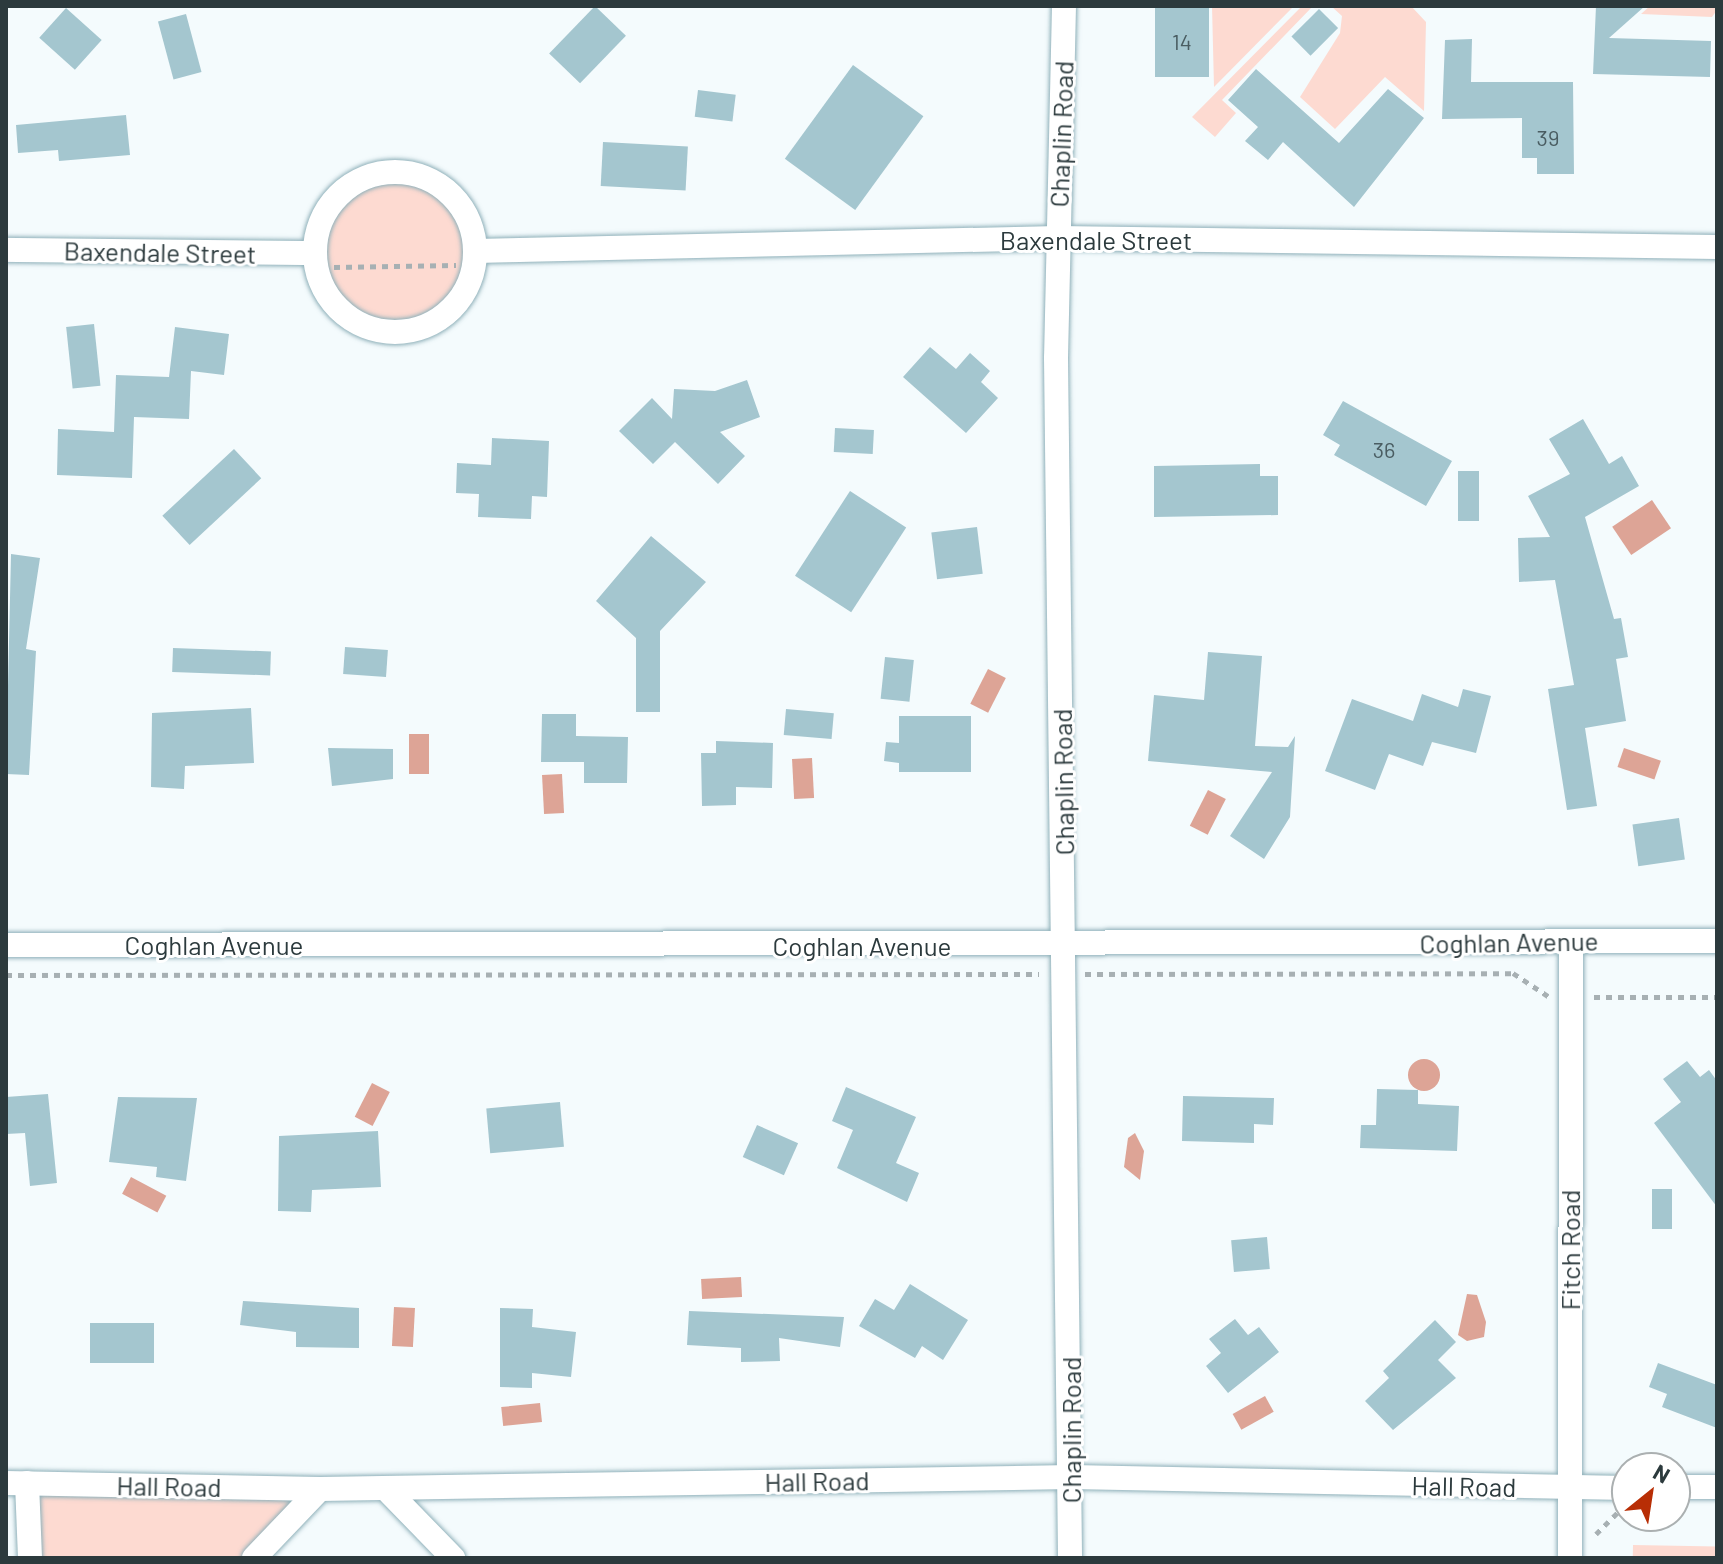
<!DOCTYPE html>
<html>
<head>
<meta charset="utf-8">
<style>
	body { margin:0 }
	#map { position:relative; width:1723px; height:1564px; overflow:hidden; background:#f4fbfd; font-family:Barlow,sans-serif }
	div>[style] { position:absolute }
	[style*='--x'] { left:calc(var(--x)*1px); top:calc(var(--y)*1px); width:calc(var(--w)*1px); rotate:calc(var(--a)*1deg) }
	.green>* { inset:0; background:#fddad1; transform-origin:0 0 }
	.round { border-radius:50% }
	.water>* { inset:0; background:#dda496; transform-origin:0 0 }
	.building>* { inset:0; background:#a4c6cf; transform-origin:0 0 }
	.path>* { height:5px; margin-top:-2.5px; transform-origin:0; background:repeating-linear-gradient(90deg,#a7b0b3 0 6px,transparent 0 12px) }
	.roads { filter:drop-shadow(0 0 2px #90b1ba) drop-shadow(0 0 2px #90b1ba) }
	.minor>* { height:24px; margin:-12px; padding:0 12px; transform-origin:12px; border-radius:12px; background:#fff }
	.minor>.ring { margin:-12px; padding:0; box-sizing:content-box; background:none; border:24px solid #fff; border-radius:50% }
	span { translate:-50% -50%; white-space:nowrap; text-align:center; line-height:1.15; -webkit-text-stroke:6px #fff; paint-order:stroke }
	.number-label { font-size:22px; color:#4a5d62 }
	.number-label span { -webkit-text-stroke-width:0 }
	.street-label { font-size:26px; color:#2c3a3d }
	.frame { position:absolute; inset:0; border:8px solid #2c3a3d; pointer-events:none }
	.north { position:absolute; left:1611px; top:1452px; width:80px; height:80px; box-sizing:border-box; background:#fff; border:2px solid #abb0b1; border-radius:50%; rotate:30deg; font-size:22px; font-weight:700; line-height:32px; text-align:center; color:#2c3a3d }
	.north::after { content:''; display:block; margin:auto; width:28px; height:36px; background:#b82e05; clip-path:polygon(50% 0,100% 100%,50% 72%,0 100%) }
</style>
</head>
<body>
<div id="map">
	<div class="green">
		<i style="clip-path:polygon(1212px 6px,1294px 6px,1214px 87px)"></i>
		<i style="clip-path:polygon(1302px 6px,1313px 6px,1222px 100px,1236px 113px,1215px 137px,1192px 117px)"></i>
		<i style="clip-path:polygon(1331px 6px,1411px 6px,1426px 22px,1424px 111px,1385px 77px,1335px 129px,1300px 97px,1340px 33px,1342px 16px)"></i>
		<i style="clip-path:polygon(1650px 6px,1717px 6px,1717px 10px,1712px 17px,1641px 14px)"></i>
		<i class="round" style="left:315px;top:172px;width:160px;height:160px"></i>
		<i style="clip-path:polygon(33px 1488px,305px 1496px,246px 1558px,35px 1558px)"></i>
		<i style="left:1633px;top:1545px;width:84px;height:13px;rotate:1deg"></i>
	</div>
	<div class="water">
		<i style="left:1652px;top:500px;width:34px;height:48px;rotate:56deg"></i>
		<i style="left:988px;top:669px;width:20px;height:39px;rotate:27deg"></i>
		<i style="left:409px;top:734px;width:20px;height:40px"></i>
		<i style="left:1624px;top:748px;width:39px;height:20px;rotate:19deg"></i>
		<i style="left:812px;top:758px;width:40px;height:20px;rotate:87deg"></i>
		<i style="left:562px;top:774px;width:39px;height:20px;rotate:87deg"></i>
		<i style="left:1208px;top:790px;width:20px;height:40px;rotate:27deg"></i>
		<i class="round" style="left:1408px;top:1059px;width:32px;height:32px"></i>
		<i style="left:372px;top:1083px;width:20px;height:38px;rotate:27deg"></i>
		<i style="clip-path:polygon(1135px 1133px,1144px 1151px,1140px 1180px,1124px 1167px,1128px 1138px)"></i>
		<i style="left:131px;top:1177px;width:40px;height:19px;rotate:28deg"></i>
		<i style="left:741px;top:1277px;width:20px;height:40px;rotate:87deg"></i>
		<i style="clip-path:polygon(1467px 1294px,1477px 1295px,1486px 1322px,1484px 1337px,1467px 1341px,1458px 1335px)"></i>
		<i style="left:394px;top:1307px;width:21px;height:39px;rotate:3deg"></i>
		<i style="left:1265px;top:1396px;width:18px;height:37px;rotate:61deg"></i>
		<i style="left:540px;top:1403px;width:19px;height:39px;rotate:84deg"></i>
	</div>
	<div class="building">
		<i style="left:595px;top:6px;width:43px;height:66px;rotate:44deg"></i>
		<i style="left:1155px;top:6px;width:54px;height:71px"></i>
		<i style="clip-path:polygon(1596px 6px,1645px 6px,1609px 38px,1711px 41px,1710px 77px,1593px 74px)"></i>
		<i style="left:66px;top:8px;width:48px;height:40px;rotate:42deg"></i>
		<i style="left:1319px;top:9px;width:27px;height:39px;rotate:45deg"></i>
		<i style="left:186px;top:14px;width:60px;height:29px;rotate:75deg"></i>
		<i style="clip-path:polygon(1472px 39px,1471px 82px,1573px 82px,1574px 174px,1537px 174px,1537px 158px,1522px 158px,1522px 118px,1442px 119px,1445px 40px)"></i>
		<i style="left:853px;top:65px;width:87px;height:116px;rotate:36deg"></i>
		<i style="clip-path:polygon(1256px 69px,1339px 143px,1388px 89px,1424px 118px,1354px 207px,1283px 142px,1268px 160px,1245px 141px,1258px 127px,1228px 100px)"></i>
		<i style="left:698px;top:90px;width:38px;height:27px;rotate:7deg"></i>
		<i style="clip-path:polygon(126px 115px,130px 155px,59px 161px,58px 150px,18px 153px,16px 125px)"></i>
		<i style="left:603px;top:142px;width:85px;height:44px;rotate:3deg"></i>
		<i style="left:94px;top:324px;width:62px;height:28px;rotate:84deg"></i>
		<i style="clip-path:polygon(175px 327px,229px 334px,224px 375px,191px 371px,189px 419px,134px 417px,132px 478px,57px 475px,58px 429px,114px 432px,116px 375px,169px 377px)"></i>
		<i style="clip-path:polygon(930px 347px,956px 369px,970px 353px,990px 371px,981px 382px,998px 398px,966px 433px,903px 377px)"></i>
		<i style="clip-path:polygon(747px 380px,760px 417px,720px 432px,745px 456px,718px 484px,675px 442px,653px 464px,619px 431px,652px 398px,672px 419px,674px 389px,715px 391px)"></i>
		<i style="clip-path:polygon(1343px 401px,1452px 461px,1426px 506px,1334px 455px,1340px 445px,1323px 435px)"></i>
		<i style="clip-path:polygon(1583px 419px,1609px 464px,1622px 456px,1639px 486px,1585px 517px,1614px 619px,1621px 618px,1628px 657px,1616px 659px,1626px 721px,1585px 728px,1597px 806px,1567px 810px,1548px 689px,1574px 685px,1555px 580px,1519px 582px,1518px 538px,1550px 537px,1528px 496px,1570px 474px,1549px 439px)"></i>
		<i style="left:835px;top:428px;width:39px;height:24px;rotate:3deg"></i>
		<i style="clip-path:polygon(492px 438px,549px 441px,547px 497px,532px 496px,531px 519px,478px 517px,479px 494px,456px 493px,457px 463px,491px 465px)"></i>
		<i style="left:234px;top:449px;width:40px;height:98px;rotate:47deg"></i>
		<i style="clip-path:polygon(1260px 464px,1260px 476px,1278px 476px,1278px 515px,1154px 517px,1154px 466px)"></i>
		<i style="left:1458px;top:471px;width:21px;height:50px"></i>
		<i style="left:850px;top:491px;width:67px;height:101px;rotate:33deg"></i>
		<i style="left:977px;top:527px;width:47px;height:46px;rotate:83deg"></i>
		<i style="clip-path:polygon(651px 536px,706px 582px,660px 631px,660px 712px,636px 712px,636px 638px,596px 601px)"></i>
		<i style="clip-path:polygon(11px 554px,40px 558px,26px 649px,36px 651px,29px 775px,6px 774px)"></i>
		<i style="left:345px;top:647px;width:43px;height:27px;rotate:4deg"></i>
		<i style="left:173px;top:648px;width:98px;height:24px;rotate:2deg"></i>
		<i style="clip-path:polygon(1208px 652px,1262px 656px,1255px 746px,1288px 747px,1295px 736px,1290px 817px,1264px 859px,1230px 836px,1272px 772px,1148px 761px,1154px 695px,1204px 700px)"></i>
		<i style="left:885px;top:657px;width:29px;height:42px;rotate:6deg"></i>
		<i style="clip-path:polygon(1463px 689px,1491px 696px,1476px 753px,1432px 742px,1423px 766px,1389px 754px,1375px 790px,1325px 771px,1352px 699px,1413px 721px,1422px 694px,1458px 707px)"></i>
		<i style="clip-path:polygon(251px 708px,254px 763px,185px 766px,184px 789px,151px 787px,152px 713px)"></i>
		<i style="left:786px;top:709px;width:48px;height:26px;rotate:5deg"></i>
		<i style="clip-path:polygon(542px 714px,576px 714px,576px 736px,628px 737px,627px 783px,584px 783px,584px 762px,541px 762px)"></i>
		<i style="clip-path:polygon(899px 716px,971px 716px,971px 772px,899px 772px,899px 763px,884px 761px,886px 742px,899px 743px)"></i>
		<i style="clip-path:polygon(716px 741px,773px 743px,772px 788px,736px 787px,736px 805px,702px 806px,701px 753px,716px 753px)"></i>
		<i style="clip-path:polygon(328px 748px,393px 749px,393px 779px,332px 786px)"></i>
		<i style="left:1679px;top:818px;width:42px;height:47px;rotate:82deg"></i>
		<i style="clip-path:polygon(1687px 1061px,1700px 1077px,1709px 1070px,1717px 1081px,1717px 1207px,1654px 1123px,1681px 1102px,1663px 1079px)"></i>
		<i style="clip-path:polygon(846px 1087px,916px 1117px,896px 1163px,919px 1173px,907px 1202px,837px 1168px,853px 1130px,832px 1121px)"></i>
		<i style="clip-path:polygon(1377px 1089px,1418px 1090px,1418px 1104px,1459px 1106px,1457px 1151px,1360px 1148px,1361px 1125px,1376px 1125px)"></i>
		<i style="clip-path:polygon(48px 1094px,57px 1183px,30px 1186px,25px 1133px,6px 1134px,6px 1097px)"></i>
		<i style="clip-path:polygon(1183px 1096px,1274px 1098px,1273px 1125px,1254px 1124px,1254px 1143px,1182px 1141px)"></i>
		<i style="clip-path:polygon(118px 1097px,197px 1098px,186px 1181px,156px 1177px,157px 1167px,109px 1162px)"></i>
		<i style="left:560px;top:1102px;width:45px;height:74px;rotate:85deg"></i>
		<i style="left:757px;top:1125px;width:45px;height:35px;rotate:24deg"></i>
		<i style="clip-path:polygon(378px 1131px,381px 1187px,312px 1190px,311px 1212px,278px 1211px,279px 1136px)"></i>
		<i style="left:1652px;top:1189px;width:20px;height:40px"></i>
		<i style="left:1267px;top:1237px;width:32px;height:36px;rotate:85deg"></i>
		<i style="clip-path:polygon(910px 1284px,968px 1320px,943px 1360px,922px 1346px,915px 1358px,859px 1326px,875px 1299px,894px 1310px)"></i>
		<i style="clip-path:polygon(243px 1301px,359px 1308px,359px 1348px,296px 1347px,296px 1332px,240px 1325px)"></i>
		<i style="clip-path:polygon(500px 1308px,533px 1309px,532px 1327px,576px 1332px,571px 1377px,532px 1373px,532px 1388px,500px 1387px)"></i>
		<i style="clip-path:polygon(689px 1311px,844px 1317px,840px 1347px,779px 1338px,780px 1361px,741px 1362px,741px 1348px,687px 1345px)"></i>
		<i style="clip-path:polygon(1235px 1319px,1248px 1335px,1259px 1327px,1279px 1352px,1228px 1393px,1206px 1366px,1221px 1353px,1209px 1339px)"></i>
		<i style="clip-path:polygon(1435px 1320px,1456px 1342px,1438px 1360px,1456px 1378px,1393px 1430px,1365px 1401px,1389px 1378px,1383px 1371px)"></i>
		<i style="left:90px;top:1323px;width:64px;height:40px"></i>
		<i style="clip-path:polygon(1658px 1363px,1717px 1385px,1717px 1428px,1662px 1407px,1667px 1394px,1649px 1387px)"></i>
	</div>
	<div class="path">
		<i style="--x:334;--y:267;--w:122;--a:-0.9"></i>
		<i style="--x:1085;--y:974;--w:428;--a:-0.1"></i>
		<i style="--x:1513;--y:973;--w:42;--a:33.3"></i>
		<i style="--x:6;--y:975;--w:1033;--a:-0.06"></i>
		<i style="--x:1594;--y:997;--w:123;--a:0"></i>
		<i style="--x:1596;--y:1534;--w:33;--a:-45"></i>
	</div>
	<div class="roads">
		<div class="minor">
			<i style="--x:1064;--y:6;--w:352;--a:91.3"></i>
			<i style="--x:1056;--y:358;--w:1200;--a:89.33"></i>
			<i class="ring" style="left:315px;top:172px;width:136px;height:136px"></i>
			<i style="--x:6;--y:250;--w:308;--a:0.6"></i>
			<i style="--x:475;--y:251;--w:583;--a:-1.28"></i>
			<i style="--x:1058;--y:238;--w:659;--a:0.78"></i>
			<i style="--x:6;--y:945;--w:1711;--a:-0.13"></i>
			<i style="--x:6;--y:1483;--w:314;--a:1.1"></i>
			<i style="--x:320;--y:1489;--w:752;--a:-0.91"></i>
			<i style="--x:1072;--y:1477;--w:555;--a:1.14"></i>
			<i style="--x:27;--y:1483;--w:75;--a:87.7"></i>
			<i style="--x:1675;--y:1487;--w:42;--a:0"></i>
			<i style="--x:385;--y:1488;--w:98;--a:45.8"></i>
			<i style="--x:254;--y:1558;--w:95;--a:-46.3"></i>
			<i style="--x:1570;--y:1558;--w:617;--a:-89.91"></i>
		</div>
	</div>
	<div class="number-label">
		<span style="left:1182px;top:42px">14</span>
		<span style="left:1548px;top:138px">39</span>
		<span style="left:1384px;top:450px">36</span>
	</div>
	<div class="street-label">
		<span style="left:1061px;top:134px;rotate:-88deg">Chaplin Road</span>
		<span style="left:1096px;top:240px">Baxendale Street</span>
		<span style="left:160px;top:252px;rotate:1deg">Baxendale Street</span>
		<span style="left:1063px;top:782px;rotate:-91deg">Chaplin Road</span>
		<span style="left:1509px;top:942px;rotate:-1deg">Coghlan Avenue</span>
		<span style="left:214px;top:945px">Coghlan Avenue</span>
		<span style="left:862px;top:946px">Coghlan Avenue</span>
		<span style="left:1570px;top:1250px;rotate:-90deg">Fitch Road</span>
		<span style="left:1071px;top:1430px;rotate:-90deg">Chaplin Road</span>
		<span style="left:817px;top:1481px;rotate:-1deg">Hall Road</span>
		<span style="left:169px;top:1486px;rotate:1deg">Hall Road</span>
		<span style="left:1464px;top:1486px;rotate:1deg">Hall Road</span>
	</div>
	<div class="frame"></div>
	<div class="north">N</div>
</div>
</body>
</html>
